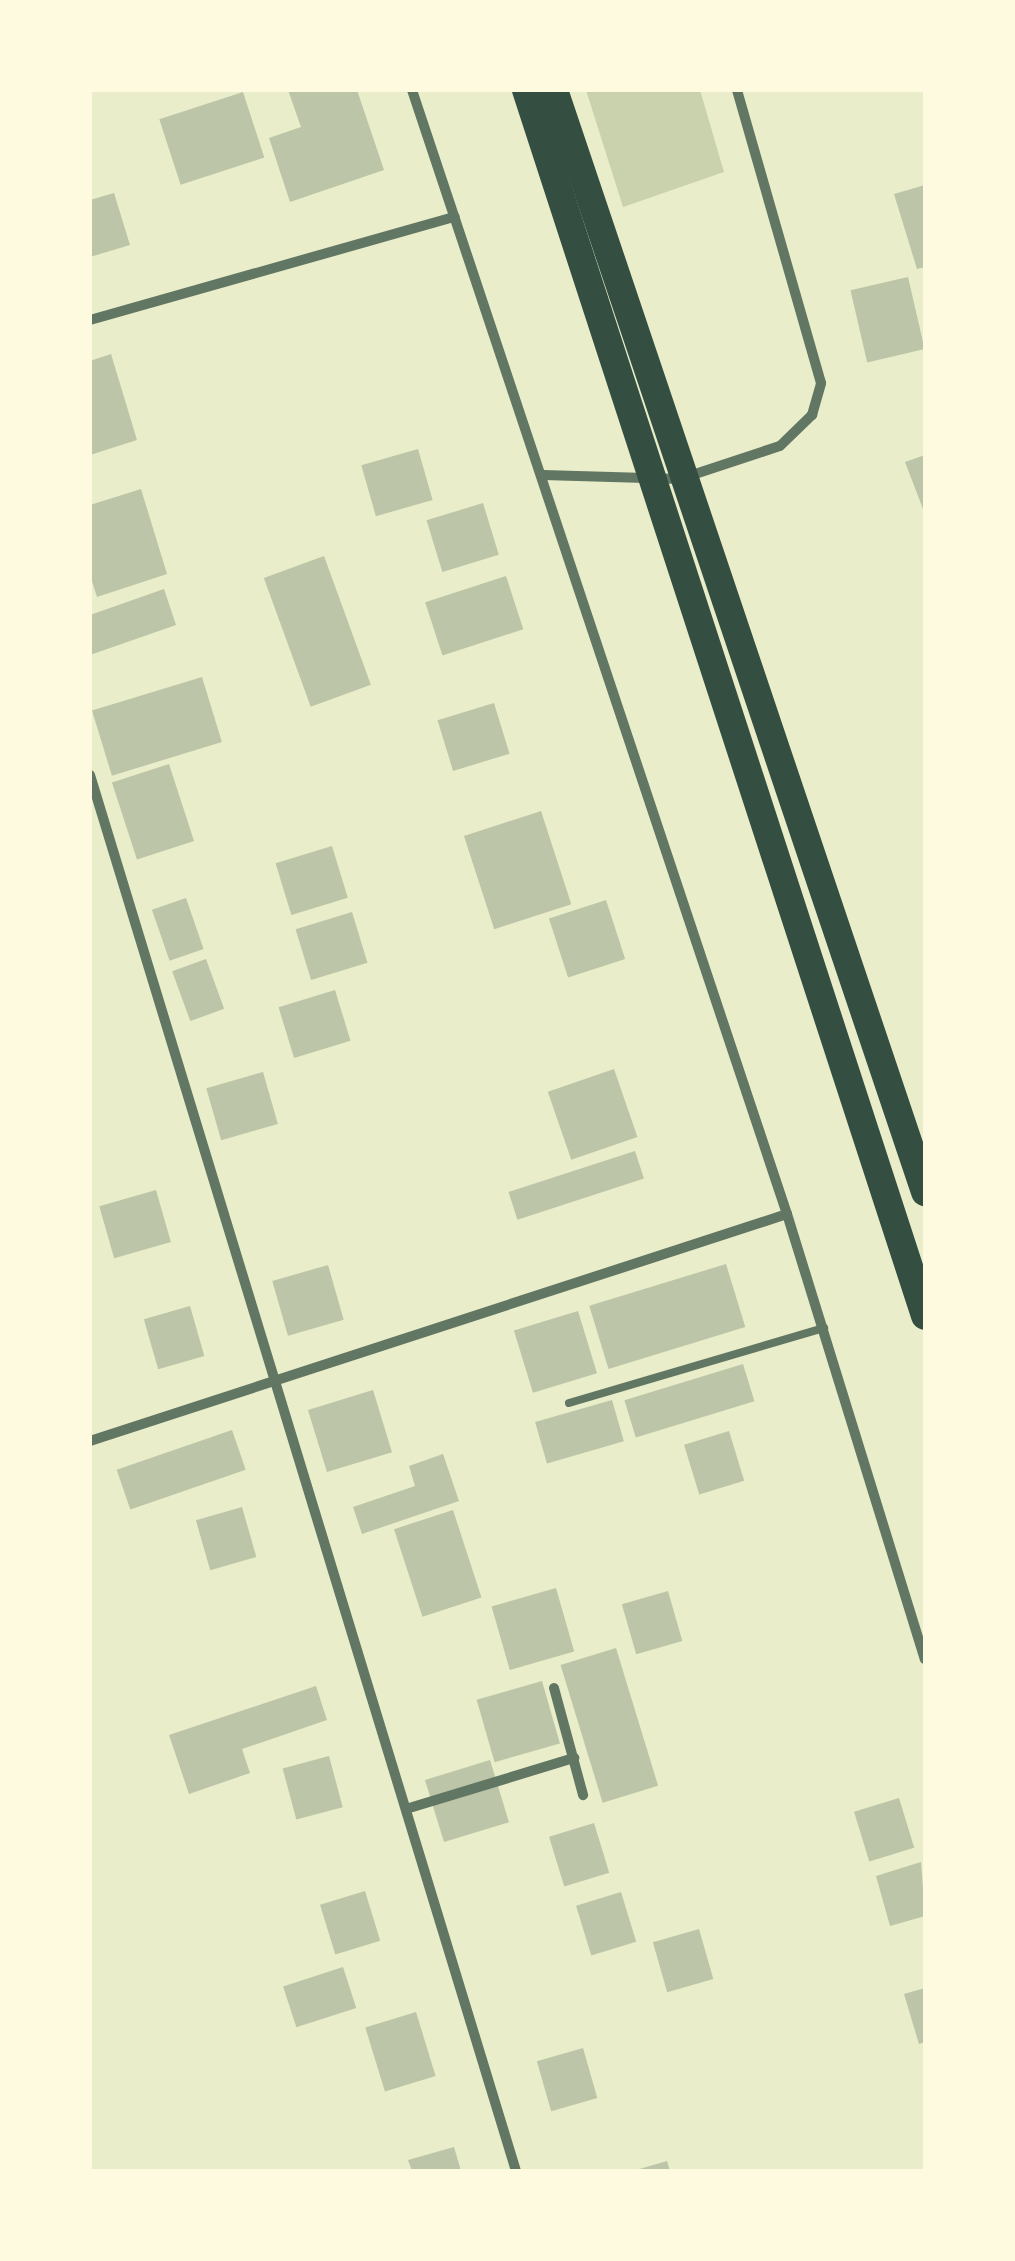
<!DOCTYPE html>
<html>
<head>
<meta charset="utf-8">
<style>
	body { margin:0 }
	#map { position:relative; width:1015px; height:2261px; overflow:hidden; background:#e9edc9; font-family:Manrope,sans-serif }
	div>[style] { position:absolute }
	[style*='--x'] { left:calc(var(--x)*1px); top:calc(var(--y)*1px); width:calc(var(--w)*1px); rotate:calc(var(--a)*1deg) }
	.green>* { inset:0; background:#cad2ad }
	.building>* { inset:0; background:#bcc5a7; transform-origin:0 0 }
	.service>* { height:8px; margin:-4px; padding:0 4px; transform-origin:4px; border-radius:4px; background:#617663 }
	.minor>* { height:10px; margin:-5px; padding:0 5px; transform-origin:5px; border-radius:5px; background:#617663 }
	.trunk>* { height:28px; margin:-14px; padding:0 14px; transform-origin:14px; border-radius:14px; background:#344e41 }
	span { translate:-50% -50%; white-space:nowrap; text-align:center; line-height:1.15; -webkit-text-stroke:9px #fefae0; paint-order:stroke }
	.frame { position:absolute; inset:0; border:92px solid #fefae0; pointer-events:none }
</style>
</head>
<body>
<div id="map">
	<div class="green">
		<i style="clip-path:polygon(586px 90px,700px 90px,724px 172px,623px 207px)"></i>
	</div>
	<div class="building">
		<i style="clip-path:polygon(288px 90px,357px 90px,384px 170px,290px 202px,269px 138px,301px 127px)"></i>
		<i style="left:243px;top:92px;width:69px;height:88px;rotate:72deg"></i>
		<i style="clip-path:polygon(925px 185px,925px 267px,917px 269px,894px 194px)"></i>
		<i style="clip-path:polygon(114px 193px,130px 245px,90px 257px,90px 200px)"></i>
		<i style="left:908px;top:277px;width:74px;height:59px;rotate:77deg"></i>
		<i style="clip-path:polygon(111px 354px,137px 440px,90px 455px,90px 361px)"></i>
		<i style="left:418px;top:449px;width:53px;height:59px;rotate:74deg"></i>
		<i style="clip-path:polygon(925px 455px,925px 514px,905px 462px)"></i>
		<i style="clip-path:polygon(141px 489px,167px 574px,97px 597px,90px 575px,90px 505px)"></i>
		<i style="left:483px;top:503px;width:54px;height:59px;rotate:73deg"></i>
		<i style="left:324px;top:556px;width:137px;height:64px;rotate:70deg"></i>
		<i style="left:506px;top:576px;width:56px;height:85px;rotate:72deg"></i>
		<i style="clip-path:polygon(164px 589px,176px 625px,90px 655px,90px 615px)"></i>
		<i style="left:202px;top:677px;width:68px;height:115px;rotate:73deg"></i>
		<i style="left:494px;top:703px;width:53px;height:59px;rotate:73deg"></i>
		<i style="left:169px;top:764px;width:81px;height:60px;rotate:72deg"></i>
		<i style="left:541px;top:811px;width:98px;height:81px;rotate:72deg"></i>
		<i style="left:332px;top:846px;width:54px;height:59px;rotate:73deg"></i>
		<i style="left:186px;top:898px;width:54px;height:36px;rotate:71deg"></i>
		<i style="left:606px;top:900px;width:62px;height:60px;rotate:72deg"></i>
		<i style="left:352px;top:912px;width:53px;height:59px;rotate:73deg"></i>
		<i style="left:206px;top:959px;width:53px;height:36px;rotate:70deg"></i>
		<i style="left:335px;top:990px;width:53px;height:59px;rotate:73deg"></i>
		<i style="left:614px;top:1069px;width:72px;height:70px;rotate:71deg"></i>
		<i style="left:263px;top:1072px;width:54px;height:59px;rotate:74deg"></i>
		<i style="left:635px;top:1151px;width:29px;height:133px;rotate:72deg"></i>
		<i style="left:156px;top:1190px;width:54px;height:59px;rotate:74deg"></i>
		<i style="left:726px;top:1264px;width:66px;height:143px;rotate:73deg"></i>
		<i style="left:328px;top:1265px;width:57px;height:58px;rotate:74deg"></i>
		<i style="left:190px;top:1306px;width:52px;height:48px;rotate:74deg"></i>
		<i style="left:578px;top:1311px;width:65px;height:67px;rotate:73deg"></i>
		<i style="left:743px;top:1364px;width:39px;height:124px;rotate:73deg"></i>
		<i style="left:373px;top:1390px;width:65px;height:68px;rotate:73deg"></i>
		<i style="left:612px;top:1400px;width:43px;height:80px;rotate:74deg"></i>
		<i style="left:232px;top:1430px;width:42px;height:122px;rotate:71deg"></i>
		<i style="left:729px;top:1431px;width:52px;height:47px;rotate:73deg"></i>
		<i style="clip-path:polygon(443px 1454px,459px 1501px,362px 1534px,353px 1507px,415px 1486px,409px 1466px)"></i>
		<i style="left:242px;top:1507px;width:52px;height:48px;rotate:74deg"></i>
		<i style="left:453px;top:1510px;width:92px;height:62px;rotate:72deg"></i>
		<i style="left:556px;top:1588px;width:66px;height:67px;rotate:74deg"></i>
		<i style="left:668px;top:1591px;width:52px;height:48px;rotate:74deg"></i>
		<i style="left:616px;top:1648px;width:144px;height:58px;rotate:73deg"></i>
		<i style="left:542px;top:1681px;width:65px;height:68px;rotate:74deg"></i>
		<i style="clip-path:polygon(316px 1686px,327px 1720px,242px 1749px,250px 1773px,189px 1794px,169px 1735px)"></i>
		<i style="left:329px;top:1756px;width:53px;height:48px;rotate:75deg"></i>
		<i style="left:490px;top:1760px;width:65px;height:68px;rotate:73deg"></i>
		<i style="left:899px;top:1798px;width:52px;height:47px;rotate:73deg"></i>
		<i style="left:594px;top:1823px;width:52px;height:47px;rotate:73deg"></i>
		<i style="clip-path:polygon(921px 1862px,925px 1916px,890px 1926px,876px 1876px)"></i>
		<i style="left:365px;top:1891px;width:52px;height:47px;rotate:73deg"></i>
		<i style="left:621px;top:1892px;width:52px;height:47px;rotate:73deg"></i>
		<i style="left:699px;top:1929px;width:52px;height:48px;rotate:74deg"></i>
		<i style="left:343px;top:1967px;width:43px;height:63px;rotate:72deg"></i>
		<i style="clip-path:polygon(925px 1988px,925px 2042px,919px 2044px,904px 1994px)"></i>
		<i style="left:416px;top:2012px;width:67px;height:53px;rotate:73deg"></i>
		<i style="left:583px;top:2048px;width:52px;height:48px;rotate:74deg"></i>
		<i style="clip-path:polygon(454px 2147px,461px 2171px,412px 2171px,408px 2160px)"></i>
		<i style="clip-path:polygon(667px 2161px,670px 2171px,636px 2171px,636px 2170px)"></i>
	</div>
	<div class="service">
		<i style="--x:569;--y:1403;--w:266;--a:-16.4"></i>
	</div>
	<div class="minor">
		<i style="--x:412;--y:90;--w:1185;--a:71.55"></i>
		<i style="--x:787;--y:1214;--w:466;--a:72.8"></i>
		<i style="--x:90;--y:320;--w:379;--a:-15.8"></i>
		<i style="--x:543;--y:475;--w:137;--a:1.7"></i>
		<i style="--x:680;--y:479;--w:105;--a:-18.3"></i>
		<i style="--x:780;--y:446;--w:45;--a:-44.1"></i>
		<i style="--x:812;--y:415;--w:33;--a:-74"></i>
		<i style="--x:821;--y:383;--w:305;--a:-106"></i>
		<i style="--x:90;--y:775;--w:1460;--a:73.03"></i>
		<i style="--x:90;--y:1441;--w:733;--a:-18.04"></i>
		<i style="--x:554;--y:1688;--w:111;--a:74.8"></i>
		<i style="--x:406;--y:1809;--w:176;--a:-16.9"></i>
	</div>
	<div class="trunk">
		<i style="--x:526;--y:90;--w:1289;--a:71.97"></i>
		<i style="--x:554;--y:90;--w:1163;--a:71.39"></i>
	</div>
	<div class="frame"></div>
</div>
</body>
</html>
